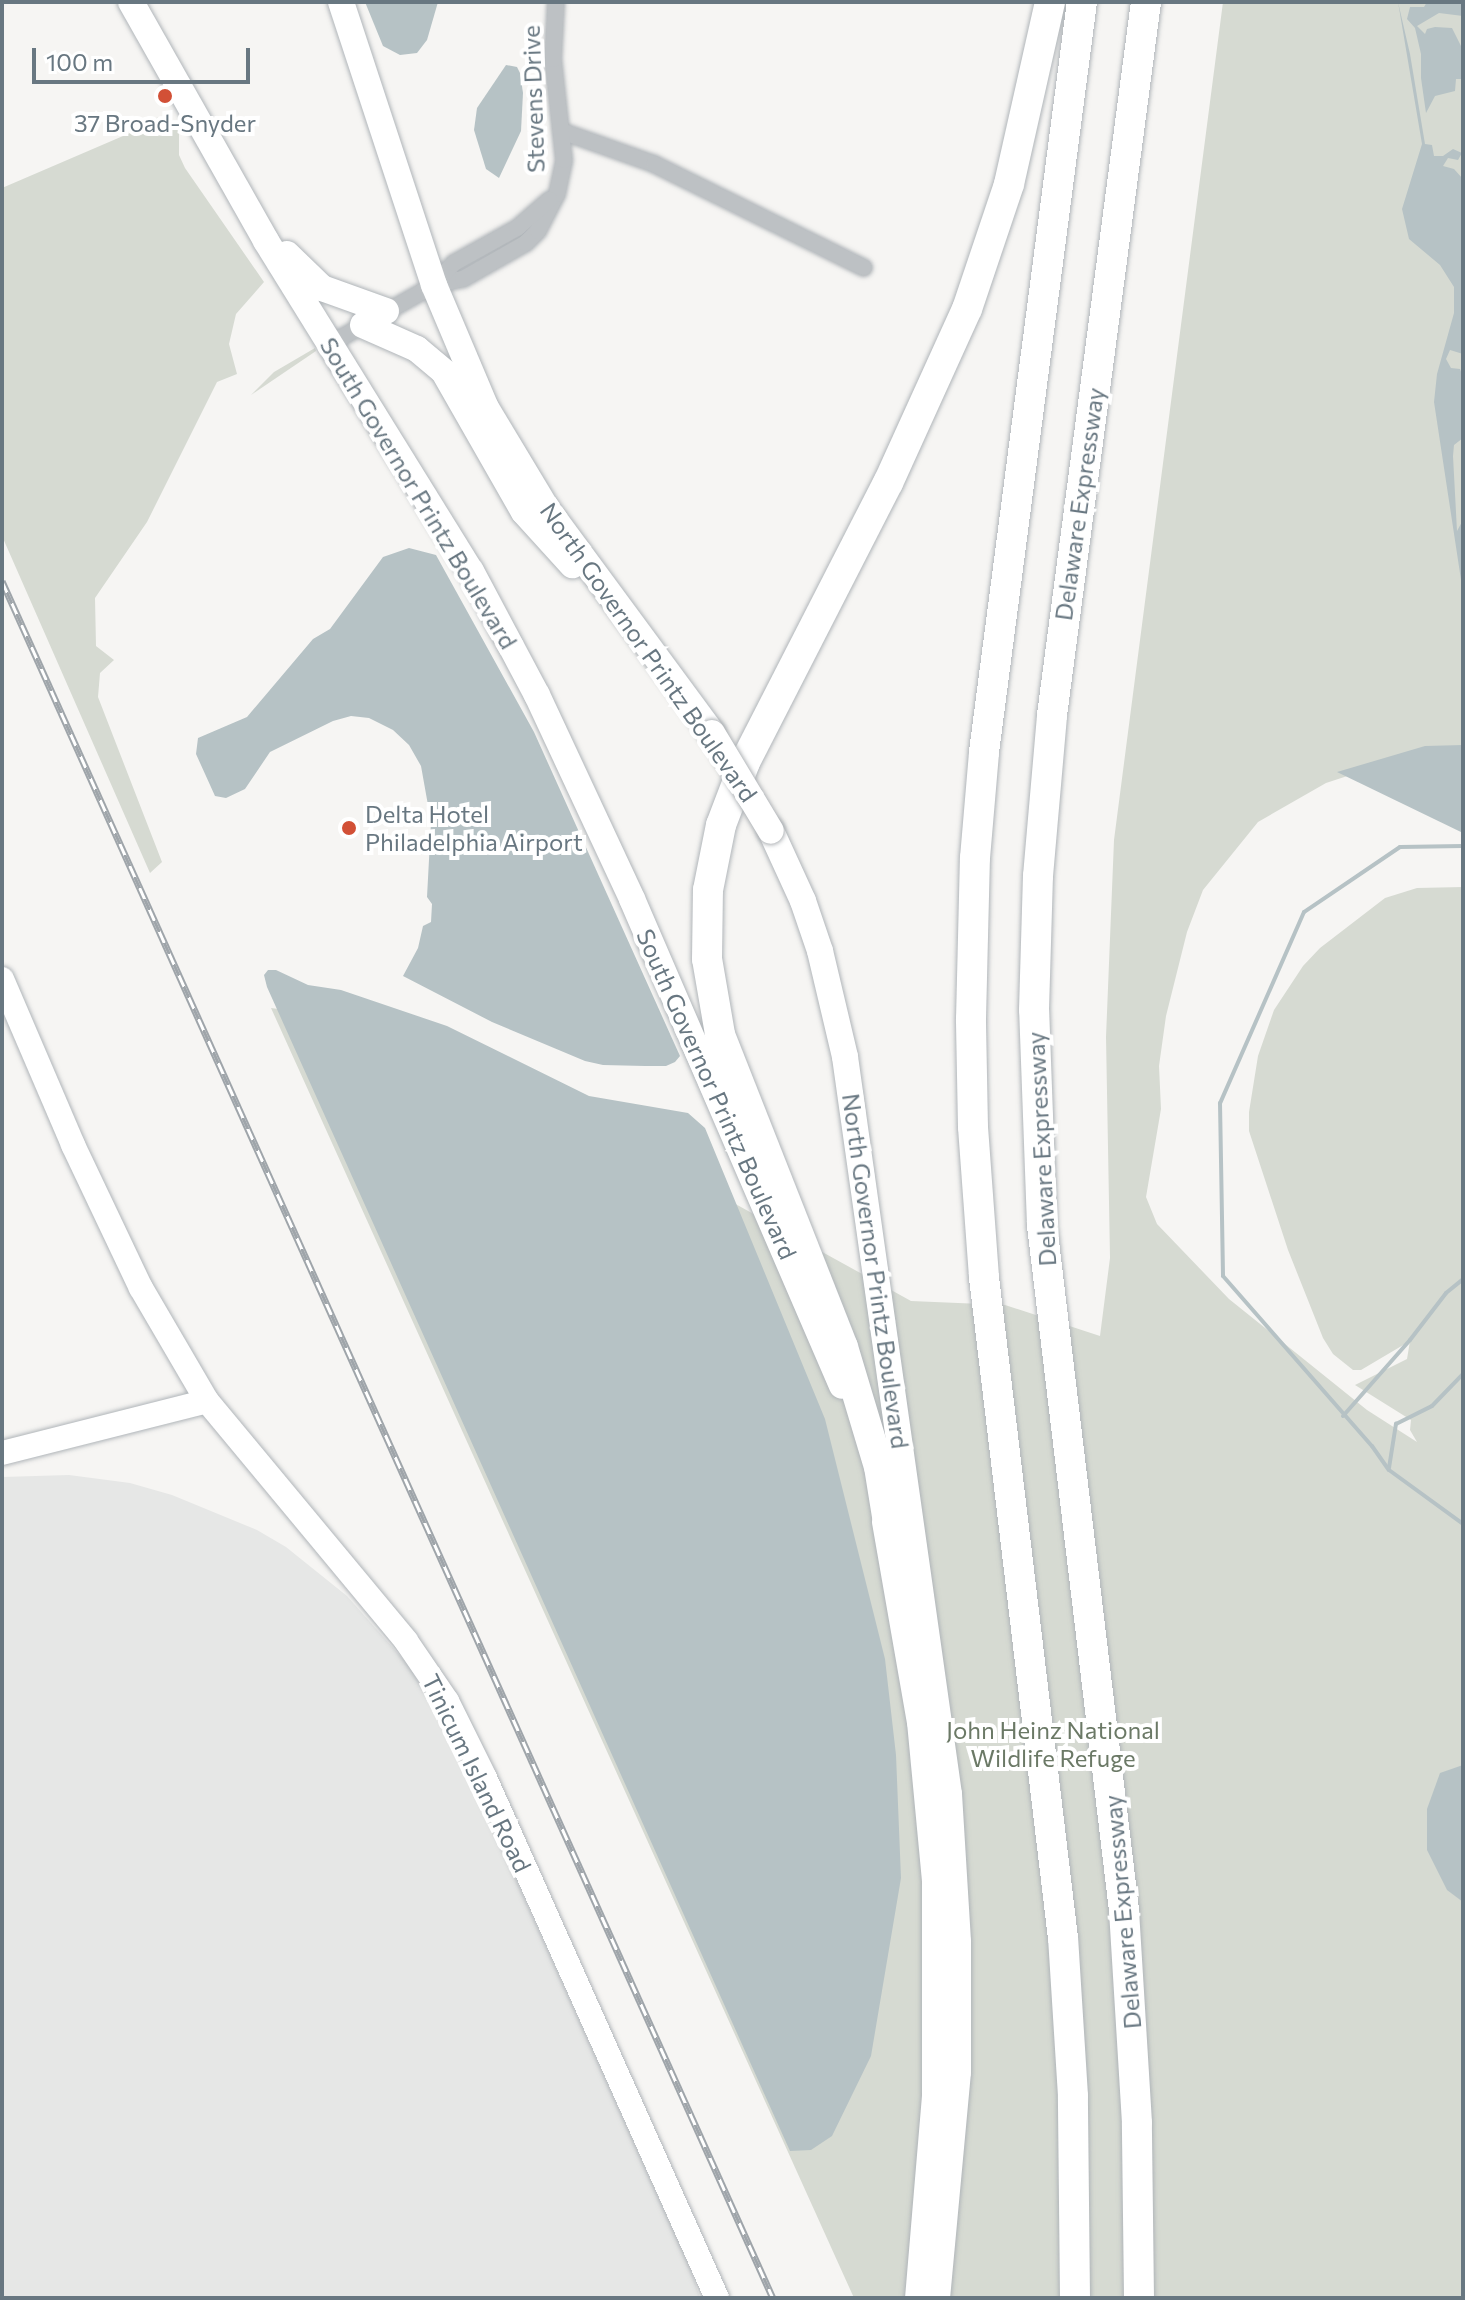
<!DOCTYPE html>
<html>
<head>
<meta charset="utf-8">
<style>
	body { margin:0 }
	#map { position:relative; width:1465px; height:2300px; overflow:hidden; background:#f6f5f3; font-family:Commissioner,sans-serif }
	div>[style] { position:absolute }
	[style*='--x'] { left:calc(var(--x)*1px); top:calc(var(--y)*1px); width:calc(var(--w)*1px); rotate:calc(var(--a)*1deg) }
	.built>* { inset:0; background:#e6e7e6 }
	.green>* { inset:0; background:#d6dad2 }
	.water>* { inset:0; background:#b6c2c5 }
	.stream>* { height:4px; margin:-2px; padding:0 2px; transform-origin:2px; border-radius:2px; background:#b6c2c5 }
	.roads { filter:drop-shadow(0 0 2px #b0b5b9) drop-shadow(0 0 2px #b0b5b9) }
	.street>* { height:16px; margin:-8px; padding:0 8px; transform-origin:8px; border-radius:8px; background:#bdc1c4 }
	.secondary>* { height:24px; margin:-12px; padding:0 12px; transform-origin:12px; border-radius:12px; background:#fff }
	.primary>* { height:26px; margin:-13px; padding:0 13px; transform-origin:13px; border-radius:13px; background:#fff }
	.highway>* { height:30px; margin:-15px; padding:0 15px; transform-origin:15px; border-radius:15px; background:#fff }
	.rail>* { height:7px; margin-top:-3.5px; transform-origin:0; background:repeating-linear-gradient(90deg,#fff 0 12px,#9fa5aa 0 24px); box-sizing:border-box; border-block:2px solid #9fa5aa }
	.bridges { filter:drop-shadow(0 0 2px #b1b5b8) drop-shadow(0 0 2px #b1b5b8) }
	.primary-bridge>* { height:26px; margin:-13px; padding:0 13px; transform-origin:13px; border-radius:13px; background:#fff }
	.dots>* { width:22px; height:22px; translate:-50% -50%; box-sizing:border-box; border:4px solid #fff; border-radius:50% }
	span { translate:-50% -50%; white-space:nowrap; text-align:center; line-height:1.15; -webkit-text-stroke:8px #fff; paint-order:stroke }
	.street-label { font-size:24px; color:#687781 }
	.poi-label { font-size:24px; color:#687781 }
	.left { translate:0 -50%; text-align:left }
	.park-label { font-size:24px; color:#6b7966 }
	.frame { position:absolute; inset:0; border:4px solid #687781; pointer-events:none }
	.scale { position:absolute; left:32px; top:48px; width:218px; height:36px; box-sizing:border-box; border:4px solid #687781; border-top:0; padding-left:10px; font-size:24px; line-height:28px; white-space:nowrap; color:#687781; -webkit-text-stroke:6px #fff; paint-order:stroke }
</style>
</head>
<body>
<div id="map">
	<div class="built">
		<i style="clip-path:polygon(69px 1475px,130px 1483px,172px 1495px,257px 1530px,286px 1547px,347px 1596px,409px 1666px,455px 1744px,690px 2268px,700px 2298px,2px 2298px,2px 1477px)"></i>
	</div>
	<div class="green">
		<i style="clip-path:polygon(1223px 2px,1463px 2px,1463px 755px,1387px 763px,1326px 783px,1258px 822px,1203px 890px,1187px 932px,1166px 1016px,1159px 1066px,1161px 1109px,1146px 1197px,1157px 1224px,1229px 1299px,1367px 1410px,1417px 1442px,1410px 1430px,1411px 1420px,1355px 1385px,1407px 1359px,1410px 1341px,1361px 1370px,1353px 1370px,1333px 1354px,1323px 1338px,1288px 1250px,1249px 1131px,1249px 1112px,1258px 1056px,1274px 1010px,1303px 966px,1320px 948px,1385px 898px,1417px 888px,1463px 887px,1463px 2298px,854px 2298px,271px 1008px,313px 1014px,721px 1196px,911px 1301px,1005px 1305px,1100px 1336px,1110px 1258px,1106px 1037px,1114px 840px)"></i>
		<i style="clip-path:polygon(158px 117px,170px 118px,179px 128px,179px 155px,185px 168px,264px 282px,236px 314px,229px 344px,237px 374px,217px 382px,147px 522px,95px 598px,96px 646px,114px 660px,100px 673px,98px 697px,162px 862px,150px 873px,2px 536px,2px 188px,137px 130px)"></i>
		<i style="clip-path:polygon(315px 348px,316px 351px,251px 395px,274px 372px)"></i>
	</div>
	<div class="water">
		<i style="clip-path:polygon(365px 2px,438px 2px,427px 40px,417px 53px,400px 55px,383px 46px)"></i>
		<i style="clip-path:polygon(1398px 2px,1410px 54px,1425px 144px,1432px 145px,1434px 156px,1443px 156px,1453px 149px,1462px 153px,1458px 160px,1448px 158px,1443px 166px,1454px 169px,1463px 179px,1463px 354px,1450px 350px,1446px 359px,1451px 368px,1460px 369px,1463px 377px,1463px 438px,1454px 445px,1453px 456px,1457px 531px,1463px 520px,1463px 593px,1434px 402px,1437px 374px,1454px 313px,1454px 287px,1440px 265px,1409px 239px,1402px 209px,1422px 144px)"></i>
		<i style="clip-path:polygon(1427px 2px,1463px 4px,1463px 16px,1439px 13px,1417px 26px,1425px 34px,1427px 29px,1435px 27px,1452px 28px,1463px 50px,1463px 79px,1456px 79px,1455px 91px,1435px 96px,1426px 113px,1421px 78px,1421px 54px,1415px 28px,1407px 19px,1410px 7px,1424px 7px)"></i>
		<i style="clip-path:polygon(506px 65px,517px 67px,520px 73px,523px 93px,521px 131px,499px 178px,486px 169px,474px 130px,477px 108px)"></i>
		<i style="clip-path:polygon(409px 548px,436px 555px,534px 732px,680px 1056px,675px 1062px,666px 1066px,645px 1066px,603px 1065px,585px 1061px,492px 1022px,403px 976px,418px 948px,423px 926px,431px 922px,432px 904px,427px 897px,431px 822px,421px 766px,409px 745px,393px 730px,369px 718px,351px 716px,333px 721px,270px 752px,245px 789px,226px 798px,215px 796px,196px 754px,198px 738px,247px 717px,313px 639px,330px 629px,383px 557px)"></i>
		<i style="clip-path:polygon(1463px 745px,1463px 833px,1337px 772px,1425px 746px)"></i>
		<i style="clip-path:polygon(268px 970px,276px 970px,308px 985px,341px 990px,447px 1026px,589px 1096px,688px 1113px,705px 1128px,825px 1419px,885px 1659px,896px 1755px,901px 1878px,871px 2056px,832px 2136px,811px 2150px,790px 2151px,267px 987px,264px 975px)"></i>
		<i style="clip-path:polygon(1463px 1765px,1463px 1902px,1447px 1890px,1427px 1850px,1427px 1809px,1440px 1773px)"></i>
	</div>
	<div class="stream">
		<i style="--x:1463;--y:846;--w:63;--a:179.1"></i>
		<i style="--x:1400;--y:847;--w:116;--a:145.9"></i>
		<i style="--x:1304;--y:912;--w:209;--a:113.7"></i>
		<i style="--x:1220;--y:1103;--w:173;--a:89"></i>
		<i style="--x:1223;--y:1276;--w:226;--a:48.8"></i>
		<i style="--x:1372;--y:1446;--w:29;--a:55"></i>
		<i style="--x:1389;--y:1470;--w:92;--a:36.1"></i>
		<i style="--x:1343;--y:1416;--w:101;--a:-48.6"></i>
		<i style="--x:1410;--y:1340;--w:59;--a:-52.5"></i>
		<i style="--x:1446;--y:1293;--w:22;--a:-39"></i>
		<i style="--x:1389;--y:1468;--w:45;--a:-81"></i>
		<i style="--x:1396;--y:1424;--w:40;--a:-26.6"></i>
		<i style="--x:1432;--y:1406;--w:45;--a:-45.9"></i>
	</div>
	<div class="roads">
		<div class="street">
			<i style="--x:561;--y:131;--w:99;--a:19.5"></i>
			<i style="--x:654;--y:164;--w:234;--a:26.3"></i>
			<i style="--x:434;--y:285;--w:30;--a:-12"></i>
			<i style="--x:463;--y:279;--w:73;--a:-29.7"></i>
			<i style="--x:526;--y:243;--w:17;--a:-45"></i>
			<i style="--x:538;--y:231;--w:42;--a:-62.8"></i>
			<i style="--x:557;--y:194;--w:35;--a:-78"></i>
			<i style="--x:564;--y:160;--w:102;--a:-96.2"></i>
			<i style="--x:553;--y:59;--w:57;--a:-87"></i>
			<i style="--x:330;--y:344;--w:120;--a:-29.6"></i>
			<i style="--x:434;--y:285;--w:30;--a:-48"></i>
			<i style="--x:454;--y:263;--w:72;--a:-29.1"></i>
			<i style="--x:517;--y:228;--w:43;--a:-41.2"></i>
		</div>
		<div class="secondary">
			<i style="--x:2;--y:979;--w:181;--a:66.8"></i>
			<i style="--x:73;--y:1145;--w:158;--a:64.6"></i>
			<i style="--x:141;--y:1288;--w:131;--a:59.7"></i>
			<i style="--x:207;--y:1401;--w:312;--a:50.3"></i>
			<i style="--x:406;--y:1641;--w:73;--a:55.7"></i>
			<i style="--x:447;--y:1701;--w:86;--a:63.7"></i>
			<i style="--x:485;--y:1778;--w:569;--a:65.96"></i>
			<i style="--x:2;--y:1453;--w:211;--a:-14.2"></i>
		</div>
		<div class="primary">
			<i style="--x:131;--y:2;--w:274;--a:60.5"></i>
			<i style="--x:266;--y:241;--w:388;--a:58.2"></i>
			<i style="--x:471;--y:571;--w:140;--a:62"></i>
			<i style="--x:537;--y:695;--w:225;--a:65"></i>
			<i style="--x:632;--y:899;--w:530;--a:66.67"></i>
			<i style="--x:341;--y:2;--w:298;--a:71.8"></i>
			<i style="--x:434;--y:285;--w:131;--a:67.1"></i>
			<i style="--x:485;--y:406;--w:120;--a:59"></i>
			<i style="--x:547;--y:509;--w:278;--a:53.6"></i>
			<i style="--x:287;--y:254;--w:49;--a:44.2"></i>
			<i style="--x:322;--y:288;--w:68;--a:19.8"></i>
			<i style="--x:363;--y:325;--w:59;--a:24"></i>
			<i style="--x:417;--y:349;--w:35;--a:40"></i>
			<i style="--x:444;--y:372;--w:161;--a:60.3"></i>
			<i style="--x:524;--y:512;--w:72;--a:47.8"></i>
			<i style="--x:771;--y:831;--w:77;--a:65.4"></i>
			<i style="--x:803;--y:901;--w:53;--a:71.2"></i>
			<i style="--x:820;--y:951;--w:109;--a:76.7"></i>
			<i style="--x:845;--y:1057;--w:744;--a:81.97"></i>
			<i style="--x:949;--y:1794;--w:148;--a:86.5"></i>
			<i style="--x:958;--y:1942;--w:130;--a:90"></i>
			<i style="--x:958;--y:2072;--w:227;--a:95.3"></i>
			<i style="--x:885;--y:1522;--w:203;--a:80.1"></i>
			<i style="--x:920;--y:1722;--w:159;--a:84.6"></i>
			<i style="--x:935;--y:1880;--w:216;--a:90"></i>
			<i style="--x:935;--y:2096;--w:203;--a:94.8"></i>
		</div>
		<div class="highway">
			<i style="--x:891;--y:1541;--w:75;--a:-99.2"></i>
			<i style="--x:879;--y:1467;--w:125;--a:-106.7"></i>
			<i style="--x:843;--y:1347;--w:336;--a:-111.5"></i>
			<i style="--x:720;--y:1034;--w:76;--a:-99.8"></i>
			<i style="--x:707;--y:959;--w:69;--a:-89.2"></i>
			<i style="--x:708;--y:890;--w:66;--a:-78.7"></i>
			<i style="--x:721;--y:825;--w:67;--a:-69.1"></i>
			<i style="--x:745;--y:762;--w:314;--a:-62.9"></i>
			<i style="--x:888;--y:483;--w:191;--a:-65.6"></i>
			<i style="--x:967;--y:309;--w:132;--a:-71.4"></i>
			<i style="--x:1009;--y:184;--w:187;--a:-77.3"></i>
			<i style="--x:1075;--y:2298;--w:202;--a:-90.6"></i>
			<i style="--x:1073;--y:2096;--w:158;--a:-93.6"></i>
			<i style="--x:1063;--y:1938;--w:666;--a:-96.82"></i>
			<i style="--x:984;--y:1277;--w:150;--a:-94.2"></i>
			<i style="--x:973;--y:1127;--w:108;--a:-91.1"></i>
			<i style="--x:971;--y:1019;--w:161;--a:-88.6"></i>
			<i style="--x:975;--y:858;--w:106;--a:-85.1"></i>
			<i style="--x:984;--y:752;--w:756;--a:-82.56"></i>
			<i style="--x:1139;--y:2298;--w:175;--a:-90.7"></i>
			<i style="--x:1137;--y:2123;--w:213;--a:-93.5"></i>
			<i style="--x:1124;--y:1910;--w:690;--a:-96.83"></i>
			<i style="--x:1042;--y:1225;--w:215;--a:-92.1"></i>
			<i style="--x:1034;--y:1010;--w:134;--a:-88.3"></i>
			<i style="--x:1038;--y:876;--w:162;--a:-85"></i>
			<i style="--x:1052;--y:715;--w:719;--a:-82.49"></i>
		</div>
	</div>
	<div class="rail">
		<i style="--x:2;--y:581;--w:1882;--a:65.82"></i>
	</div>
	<div class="bridges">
		<div class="primary-bridge">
			<i style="--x:712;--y:733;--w:114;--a:59"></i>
		</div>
	</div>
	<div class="dots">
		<i style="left:165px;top:96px;background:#d25036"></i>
		<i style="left:349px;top:828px;background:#d25036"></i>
	</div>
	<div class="street-label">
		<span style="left:533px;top:99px;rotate:-92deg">Stevens Drive</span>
		<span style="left:419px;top:493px;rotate:59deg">South Governor Printz Boulevard</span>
		<span style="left:1079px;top:504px;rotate:-82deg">Delaware Expressway</span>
		<span style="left:649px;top:652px;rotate:55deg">North Governor Printz Boulevard</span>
		<span style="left:717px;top:1094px;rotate:66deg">South Governor Printz Boulevard</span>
		<span style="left:1041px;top:1149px;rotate:-93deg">Delaware Expressway</span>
		<span style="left:876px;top:1271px;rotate:82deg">North Governor Printz Boulevard</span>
		<span style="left:477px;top:1773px;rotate:64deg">Tinicum Island Road</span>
		<span style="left:1122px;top:1912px;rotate:-95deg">Delaware Expressway</span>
	</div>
	<div class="poi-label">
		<span style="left:165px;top:123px">37 Broad-Snyder</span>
		<span class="left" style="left:365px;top:828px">Delta Hotel<br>Philadelphia Airport</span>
	</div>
	<div class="park-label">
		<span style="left:1053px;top:1744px">John Heinz National<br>Wildlife Refuge</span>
	</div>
	<div class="frame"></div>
	<div class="scale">100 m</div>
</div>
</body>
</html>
